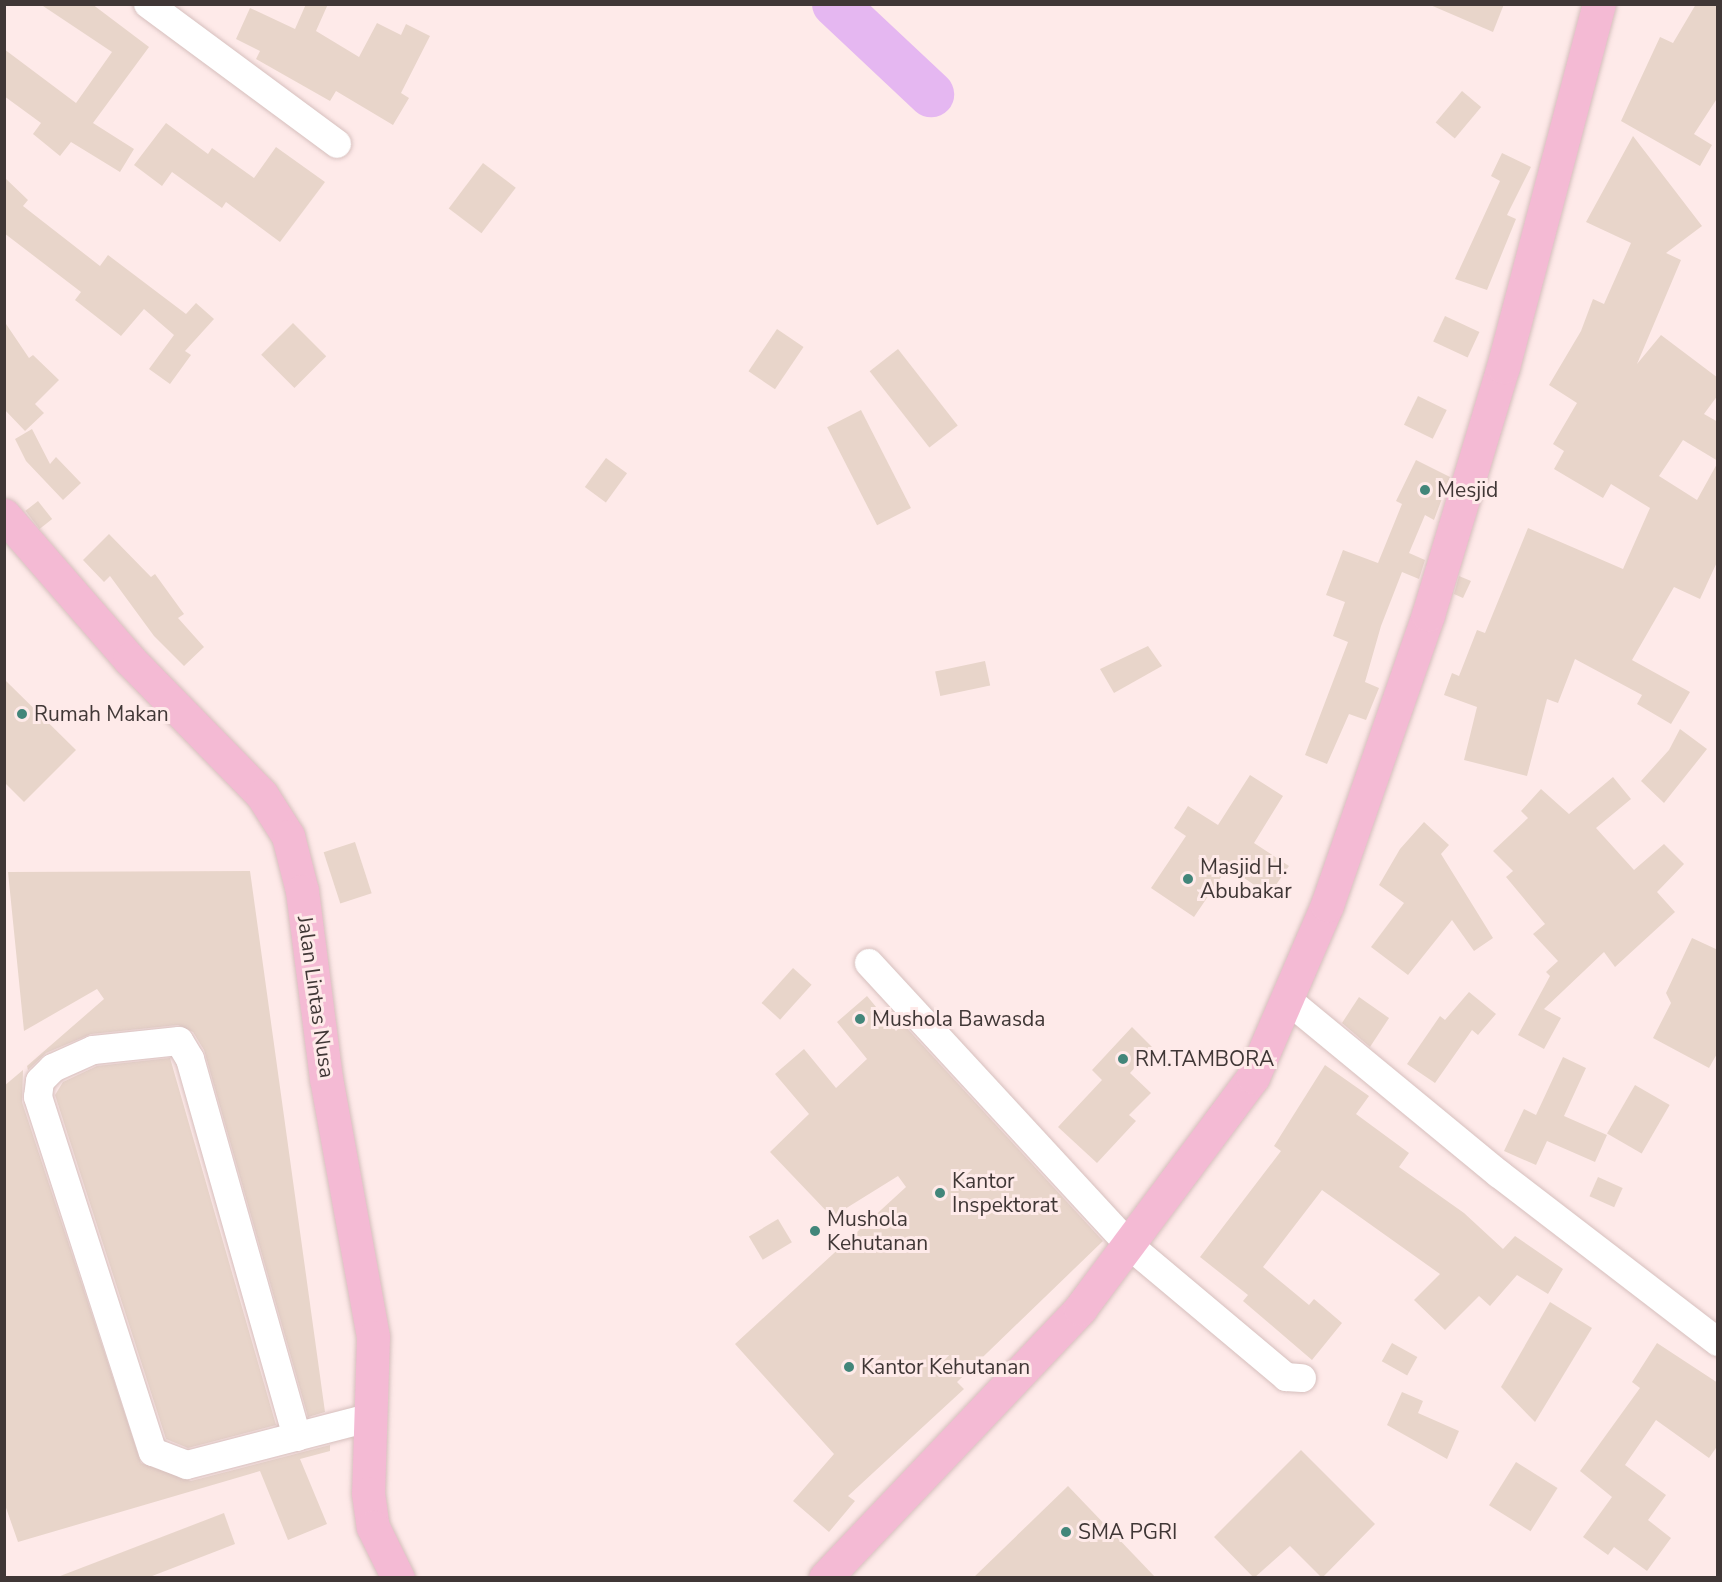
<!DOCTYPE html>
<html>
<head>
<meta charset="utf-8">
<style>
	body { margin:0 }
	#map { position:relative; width:1722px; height:1582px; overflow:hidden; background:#feeae9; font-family:"Nunito Sans",sans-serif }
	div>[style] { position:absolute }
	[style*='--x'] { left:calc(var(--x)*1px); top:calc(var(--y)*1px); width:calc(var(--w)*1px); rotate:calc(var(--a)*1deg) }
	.river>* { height:46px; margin:-23px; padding:0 23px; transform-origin:23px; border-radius:23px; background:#e5b7f1 }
	.building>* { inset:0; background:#e8d5ca; transform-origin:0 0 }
	.roads { filter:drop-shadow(0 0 2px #d6bfbd) drop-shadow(0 0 2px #d6bfbd) }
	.minor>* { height:28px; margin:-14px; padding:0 14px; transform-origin:14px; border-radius:14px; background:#fff }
	.trunk>* { height:33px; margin:-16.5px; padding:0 16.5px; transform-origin:16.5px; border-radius:16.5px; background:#f4bad4 }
	.dots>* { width:16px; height:16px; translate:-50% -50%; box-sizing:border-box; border:3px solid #feeae9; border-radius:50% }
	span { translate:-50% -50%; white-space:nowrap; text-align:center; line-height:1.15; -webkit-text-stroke:6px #feeae9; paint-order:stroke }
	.poi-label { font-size:21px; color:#403736 }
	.left { translate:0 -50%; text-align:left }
	.street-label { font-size:21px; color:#403736 }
	.frame { position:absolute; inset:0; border:6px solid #403736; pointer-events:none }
</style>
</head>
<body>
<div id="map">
	<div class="river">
		<i style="--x:835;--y:4;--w:132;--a:43.2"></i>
	</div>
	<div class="building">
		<i style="clip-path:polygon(40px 4px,92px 4px,149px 47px,93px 123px,134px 149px,120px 172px,71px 142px,60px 156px,33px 134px,41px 123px,4px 96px,4px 49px,76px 103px,112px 52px)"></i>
		<i style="clip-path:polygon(306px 4px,328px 4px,316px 31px,359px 57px,377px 23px,401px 35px,406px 24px,430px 36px,401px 93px,409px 98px,393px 125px,336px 91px,330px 101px,256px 59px,260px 51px,236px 39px,250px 8px,295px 29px)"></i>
		<i style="clip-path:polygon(1428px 4px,1504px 4px,1493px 32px)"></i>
		<i style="clip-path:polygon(1696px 4px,1718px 4px,1718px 97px,1694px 134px,1712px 145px,1700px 166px,1621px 121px,1660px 37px,1673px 43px)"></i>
		<i style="left:1462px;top:91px;width:25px;height:41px;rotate:40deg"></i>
		<i style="clip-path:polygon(166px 123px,208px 154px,212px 148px,254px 178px,276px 147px,325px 182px,280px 242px,226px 202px,222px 208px,172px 172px,162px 186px,134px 165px)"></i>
		<i style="clip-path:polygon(1633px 136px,1702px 226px,1666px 253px,1681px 260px,1637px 364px,1661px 335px,1718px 378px,1718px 395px,1704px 414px,1718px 422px,1718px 461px,1683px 440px,1659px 476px,1697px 500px,1718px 462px,1718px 560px,1700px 599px,1674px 587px,1632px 660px,1690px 692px,1671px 724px,1637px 704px,1642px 695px,1575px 659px,1558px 703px,1547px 699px,1527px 776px,1464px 760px,1477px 707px,1444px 695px,1452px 673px,1459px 676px,1477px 630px,1485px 633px,1528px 528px,1623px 569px,1650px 508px,1611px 484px,1603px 498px,1554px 469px,1564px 451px,1553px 444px,1577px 403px,1549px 385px,1581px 331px,1593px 299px,1604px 304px,1631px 243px,1586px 222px)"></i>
		<i style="clip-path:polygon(1502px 153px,1531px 167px,1507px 215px,1516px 219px,1487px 290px,1455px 279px,1500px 181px,1491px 176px)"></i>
		<i style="left:483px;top:163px;width:41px;height:57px;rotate:37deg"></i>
		<i style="clip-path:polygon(4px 177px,28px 200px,23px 206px,100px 266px,108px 255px,186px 314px,196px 303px,214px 319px,185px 351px,191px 355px,170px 384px,149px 369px,174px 335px,144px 309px,121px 336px,75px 300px,81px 292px,4px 233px)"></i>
		<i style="left:1445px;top:316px;width:38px;height:28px;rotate:25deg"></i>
		<i style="clip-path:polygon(4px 321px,29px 358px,33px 355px,59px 380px,35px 404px,44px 413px,25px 431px,4px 409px)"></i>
		<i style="left:293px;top:323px;width:47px;height:45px;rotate:45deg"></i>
		<i style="left:777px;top:329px;width:32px;height:51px;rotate:34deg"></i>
		<i style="left:898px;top:349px;width:97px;height:36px;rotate:52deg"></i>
		<i style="left:1418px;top:396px;width:32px;height:32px;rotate:26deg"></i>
		<i style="left:861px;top:410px;width:110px;height:38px;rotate:63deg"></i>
		<i style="clip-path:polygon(32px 429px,50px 464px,56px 457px,81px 483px,63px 500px,26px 461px,15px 439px)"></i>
		<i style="left:606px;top:458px;width:26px;height:36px;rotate:36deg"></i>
		<i style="clip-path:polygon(1416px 460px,1450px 477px,1434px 520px,1425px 515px,1409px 553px,1425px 560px,1419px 579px,1402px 572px,1381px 626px,1365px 682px,1379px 688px,1366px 720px,1349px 714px,1327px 764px,1305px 755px,1348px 642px,1333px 636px,1345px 602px,1326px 595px,1343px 550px,1378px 563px,1402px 504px,1396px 501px)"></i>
		<i style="left:38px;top:501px;width:23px;height:16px;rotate:52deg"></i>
		<i style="clip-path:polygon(109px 534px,151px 577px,155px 574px,184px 614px,178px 618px,204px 647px,184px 666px,154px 636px,110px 576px,104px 582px,83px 560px)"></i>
		<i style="clip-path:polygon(1459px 576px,1471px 581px,1463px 598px,1454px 594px)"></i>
		<i style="clip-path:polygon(1148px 646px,1162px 666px,1114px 693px,1100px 669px)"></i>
		<i style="left:985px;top:661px;width:25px;height:51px;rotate:78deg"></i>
		<i style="clip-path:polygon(4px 679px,76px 750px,24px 802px,4px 782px)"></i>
		<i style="clip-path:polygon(1680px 729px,1707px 749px,1664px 803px,1641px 781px,1669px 750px)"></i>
		<i style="clip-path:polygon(1250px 775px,1283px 796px,1254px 843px,1289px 866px,1269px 895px,1228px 867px,1194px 917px,1151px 888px,1186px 836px,1174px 828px,1188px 806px,1218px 825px)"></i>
		<i style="clip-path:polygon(1613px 777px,1631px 799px,1596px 828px,1634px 870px,1664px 844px,1684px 864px,1657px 892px,1675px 912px,1615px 967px,1604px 952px,1544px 1009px,1561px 1018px,1544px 1049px,1518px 1035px,1550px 976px,1546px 972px,1558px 961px,1533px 934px,1545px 924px,1506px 877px,1513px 871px,1493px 851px,1528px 818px,1521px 811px,1541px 789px,1569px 814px)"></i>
		<i style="clip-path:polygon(1424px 822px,1449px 845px,1441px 854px,1493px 938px,1474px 951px,1452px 920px,1408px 975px,1371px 947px,1404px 903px,1379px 885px,1400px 849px)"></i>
		<i style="left:355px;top:842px;width:54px;height:33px;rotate:72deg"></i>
		<i style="clip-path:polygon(250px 871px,325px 1412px,308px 1417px,204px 1050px,193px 1032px,178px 1025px,91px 1034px,46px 1053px,28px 1070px,27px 1066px,104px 999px,97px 989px,24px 1031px,8px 872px)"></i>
		<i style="clip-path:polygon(1692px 938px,1718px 950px,1718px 1052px,1709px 1068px,1653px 1038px,1671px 1003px,1666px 993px)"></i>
		<i style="left:793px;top:968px;width:25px;height:47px;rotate:42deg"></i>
		<i style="clip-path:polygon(1469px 992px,1496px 1014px,1478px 1035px,1472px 1030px,1435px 1083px,1407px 1064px,1440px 1016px,1445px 1020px)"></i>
		<i style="clip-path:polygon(867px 996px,896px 1031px,903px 1024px,1103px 1241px,957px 1382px,964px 1389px,848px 1496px,855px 1501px,829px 1532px,793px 1501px,834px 1454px,735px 1344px,906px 1187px,898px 1176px,832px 1217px,770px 1152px,809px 1114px,775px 1074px,804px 1049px,836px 1088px,867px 1059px,837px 1022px)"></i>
		<i style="clip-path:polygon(1359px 997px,1389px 1018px,1370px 1047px,1342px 1023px)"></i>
		<i style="clip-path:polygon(1132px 1027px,1153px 1048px,1130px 1073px,1151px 1093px,1129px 1115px,1136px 1121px,1097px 1163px,1058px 1127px,1102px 1080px,1092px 1070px)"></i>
		<i style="clip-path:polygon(1563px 1057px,1586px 1068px,1564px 1116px,1607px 1135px,1595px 1162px,1547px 1141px,1536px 1165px,1504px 1151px,1524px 1109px,1536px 1115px)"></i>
		<i style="clip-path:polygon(170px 1058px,276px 1425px,188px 1448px,166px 1439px,55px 1095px,63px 1082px,97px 1066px)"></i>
		<i style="clip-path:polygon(1325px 1065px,1369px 1096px,1356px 1114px,1409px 1153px,1399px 1167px,1464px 1213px,1503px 1249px,1515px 1236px,1563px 1269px,1548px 1294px,1517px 1275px,1490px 1306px,1479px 1296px,1445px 1330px,1414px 1300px,1440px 1274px,1322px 1190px,1263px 1267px,1309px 1305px,1314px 1299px,1342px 1323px,1312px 1360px,1243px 1301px,1248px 1295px,1200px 1257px,1281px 1151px,1274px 1146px)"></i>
		<i style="clip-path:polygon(23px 1070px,22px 1102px,141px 1463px,191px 1481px,330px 1445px,330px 1451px,300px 1459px,327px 1524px,288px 1540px,260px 1471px,18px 1542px,4px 1502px,4px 1086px)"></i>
		<i style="left:1635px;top:1085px;width:40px;height:56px;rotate:30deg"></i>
		<i style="left:1598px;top:1177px;width:27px;height:21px;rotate:24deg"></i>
		<i style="left:778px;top:1219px;width:27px;height:34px;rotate:59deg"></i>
		<i style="clip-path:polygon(1550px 1302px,1592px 1328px,1535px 1422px,1501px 1387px)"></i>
		<i style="left:1392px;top:1343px;width:29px;height:21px;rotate:29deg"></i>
		<i style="clip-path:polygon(1657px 1343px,1718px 1383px,1718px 1445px,1709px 1458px,1656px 1420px,1625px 1465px,1666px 1495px,1648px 1520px,1671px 1538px,1647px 1571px,1614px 1547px,1608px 1555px,1583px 1537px,1612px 1497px,1580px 1471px,1640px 1388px,1632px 1382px)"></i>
		<i style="clip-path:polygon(1402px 1392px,1423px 1401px,1418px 1413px,1459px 1431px,1447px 1459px,1387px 1425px)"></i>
		<i style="clip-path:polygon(1301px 1450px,1375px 1524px,1322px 1578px,1290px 1546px,1254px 1578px,1214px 1537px)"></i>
		<i style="left:1516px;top:1462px;width:49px;height:51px;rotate:32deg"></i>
		<i style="clip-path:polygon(1068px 1486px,1156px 1578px,973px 1578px)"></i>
		<i style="clip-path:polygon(224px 1513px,235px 1544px,147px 1578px,55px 1578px)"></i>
	</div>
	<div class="roads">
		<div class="minor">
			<i style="--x:148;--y:4;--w:235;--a:36.5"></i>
			<i style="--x:869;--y:963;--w:385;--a:47.3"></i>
			<i style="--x:1130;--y:1246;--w:204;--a:40"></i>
			<i style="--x:1286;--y:1377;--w:16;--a:4"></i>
			<i style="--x:1289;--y:1001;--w:272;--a:39.5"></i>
			<i style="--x:1499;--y:1174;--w:276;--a:37.5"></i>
			<i style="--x:297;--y:1437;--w:393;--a:-105.8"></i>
			<i style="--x:190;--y:1059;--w:21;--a:-121"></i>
			<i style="--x:179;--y:1041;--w:86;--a:174"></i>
			<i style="--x:93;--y:1050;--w:44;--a:155.8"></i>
			<i style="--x:53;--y:1068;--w:18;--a:135"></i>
			<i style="--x:40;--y:1081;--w:16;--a:97"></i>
			<i style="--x:38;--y:1097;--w:373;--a:72.1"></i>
			<i style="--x:153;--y:1452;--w:36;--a:21"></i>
			<i style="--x:187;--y:1465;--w:188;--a:-14.5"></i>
		</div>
		<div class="trunk">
			<i style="--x:4;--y:515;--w:191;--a:49"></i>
			<i style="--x:129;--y:659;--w:190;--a:45.6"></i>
			<i style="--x:262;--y:795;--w:49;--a:57.6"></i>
			<i style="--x:288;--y:836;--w:57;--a:75.7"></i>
			<i style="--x:302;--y:891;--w:189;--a:82.7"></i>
			<i style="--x:326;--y:1078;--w:263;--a:79.7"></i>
			<i style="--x:373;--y:1337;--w:156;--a:91.8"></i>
			<i style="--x:368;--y:1493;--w:34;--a:82"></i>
			<i style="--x:373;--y:1527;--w:57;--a:63.9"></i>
			<i style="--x:825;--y:1578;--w:371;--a:-46.5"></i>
			<i style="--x:1080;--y:1309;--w:289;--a:-53.3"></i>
			<i style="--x:1253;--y:1077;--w:187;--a:-66.7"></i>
			<i style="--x:1327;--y:905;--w:307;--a:-70.8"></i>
			<i style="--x:1428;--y:615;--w:259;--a:-73.2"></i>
			<i style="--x:1503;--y:367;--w:375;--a:-75.2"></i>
		</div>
	</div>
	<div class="dots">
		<i style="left:1425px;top:490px;background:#42867a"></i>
		<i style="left:22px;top:714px;background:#42867a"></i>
		<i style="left:1188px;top:879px;background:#42867a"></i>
		<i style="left:860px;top:1019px;background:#42867a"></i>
		<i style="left:1123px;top:1059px;background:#42867a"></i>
		<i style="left:940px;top:1193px;background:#42867a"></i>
		<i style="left:815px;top:1231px;background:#42867a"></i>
		<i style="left:849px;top:1367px;background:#42867a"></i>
		<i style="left:1066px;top:1532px;background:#42867a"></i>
	</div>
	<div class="poi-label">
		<span class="left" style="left:1437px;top:490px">Mesjid</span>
		<span class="left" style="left:34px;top:714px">Rumah Makan</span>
		<span class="left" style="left:1200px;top:879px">Masjid H.<br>Abubakar</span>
		<span class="left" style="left:872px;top:1019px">Mushola Bawasda</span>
		<span class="left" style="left:1135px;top:1059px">RM.TAMBORA</span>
		<span class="left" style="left:952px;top:1193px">Kantor<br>Inspektorat</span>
		<span class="left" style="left:827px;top:1231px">Mushola<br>Kehutanan</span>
		<span class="left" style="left:861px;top:1367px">Kantor Kehutanan</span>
		<span class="left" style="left:1078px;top:1532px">SMA PGRI</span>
	</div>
	<div class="street-label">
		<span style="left:316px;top:997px;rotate:82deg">Jalan Lintas Nusa</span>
	</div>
	<div class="frame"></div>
</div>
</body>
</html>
